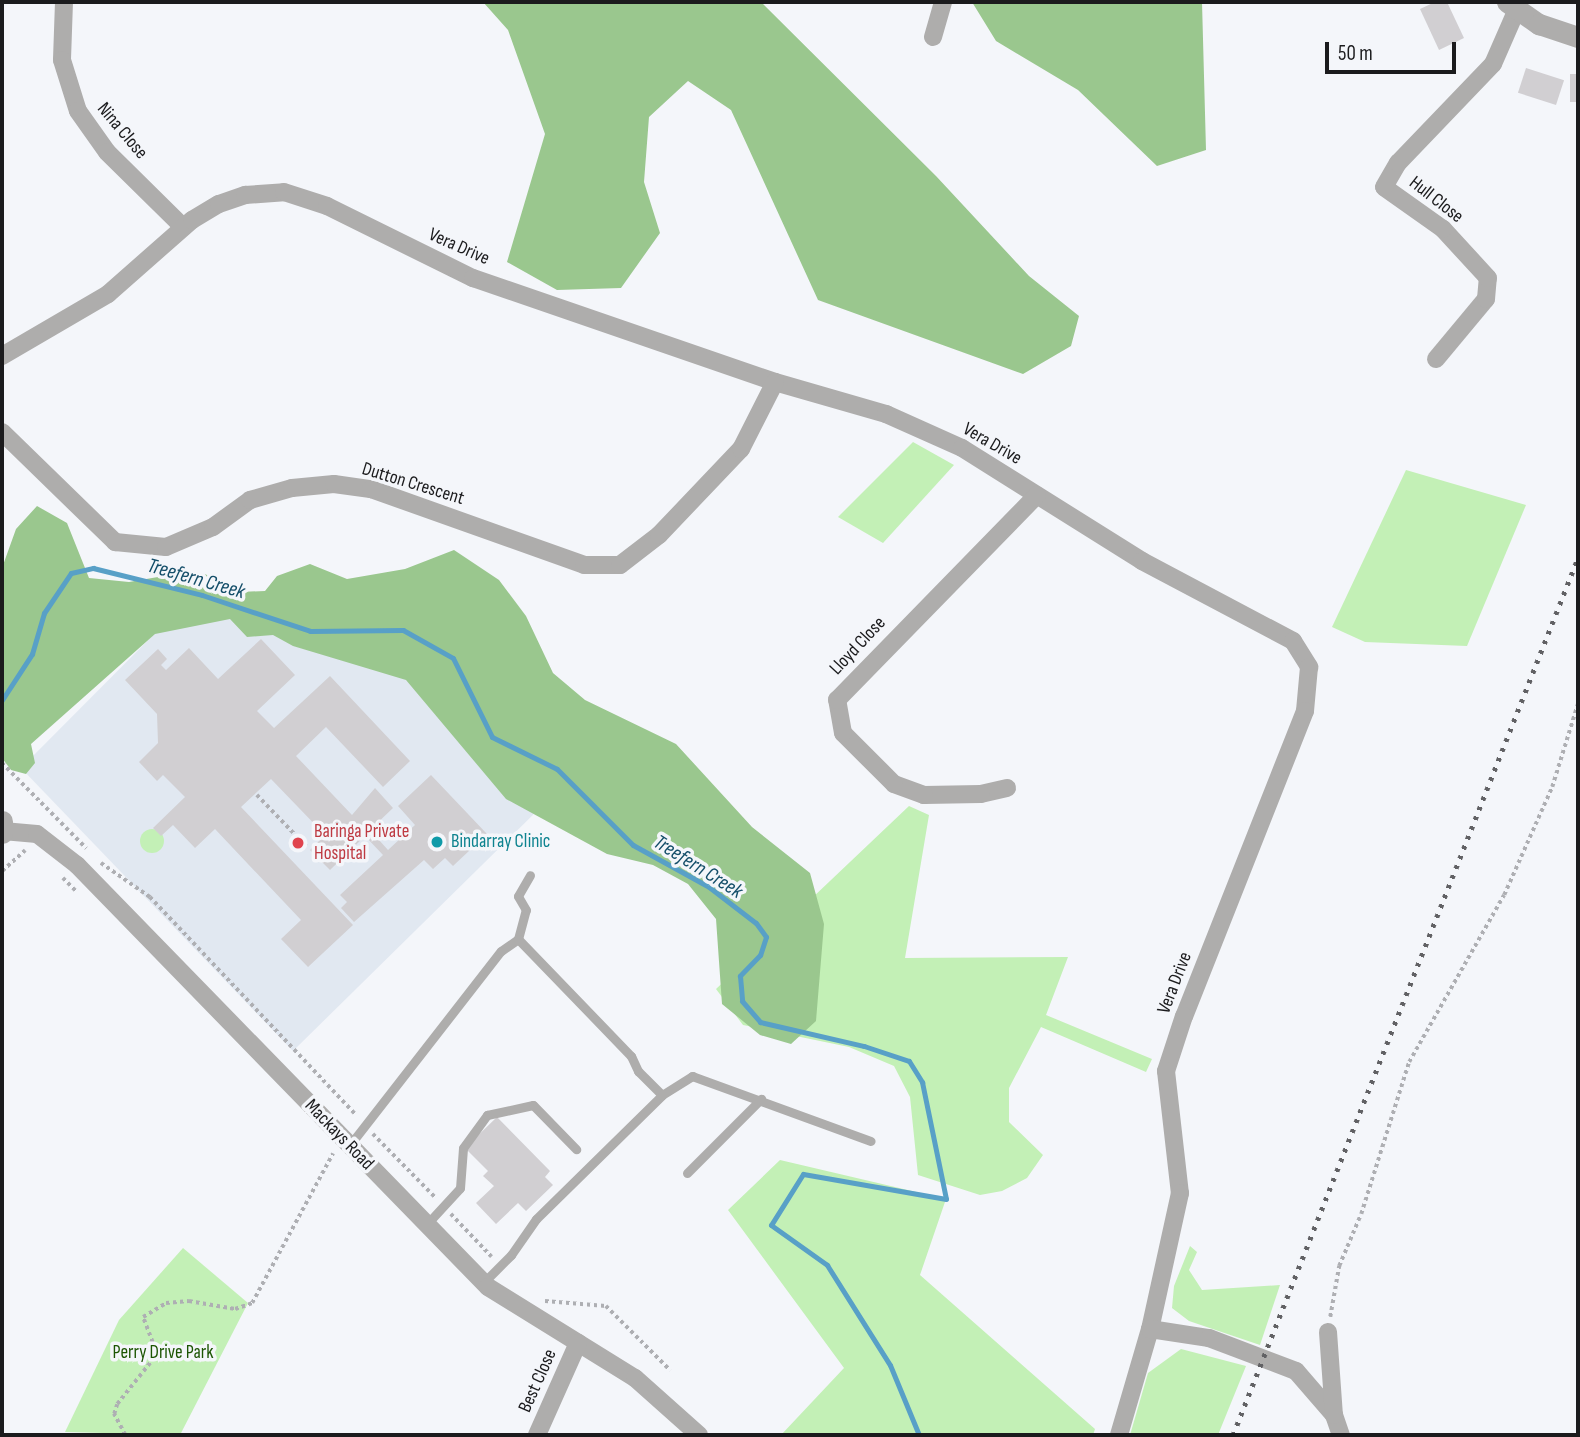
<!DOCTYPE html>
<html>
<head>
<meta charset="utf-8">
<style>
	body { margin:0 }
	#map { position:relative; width:1580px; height:1437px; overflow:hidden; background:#f4f6fa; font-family:"Sofia Sans Condensed",sans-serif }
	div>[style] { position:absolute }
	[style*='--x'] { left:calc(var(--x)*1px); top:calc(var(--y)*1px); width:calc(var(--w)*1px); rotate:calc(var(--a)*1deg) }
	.built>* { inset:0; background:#e1e8f1 }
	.green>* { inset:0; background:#c3f0b6 }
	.round { border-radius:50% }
	.forest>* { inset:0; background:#9ac78e }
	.stream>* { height:5px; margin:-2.5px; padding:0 2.5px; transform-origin:2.5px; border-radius:2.5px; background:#58a0c7 }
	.building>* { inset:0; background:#d1cfd2; transform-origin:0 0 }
	.path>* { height:3.5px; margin-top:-1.75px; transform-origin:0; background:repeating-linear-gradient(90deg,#aeafb3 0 3.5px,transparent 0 7px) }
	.service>* { height:9px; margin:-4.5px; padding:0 4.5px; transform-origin:4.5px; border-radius:4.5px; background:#aeadac }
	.minor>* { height:18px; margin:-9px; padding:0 9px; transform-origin:9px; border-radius:9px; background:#aeadac }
	.tertiary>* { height:21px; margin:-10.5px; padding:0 10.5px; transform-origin:10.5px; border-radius:10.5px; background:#aeadac }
	.rail>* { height:5px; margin-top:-2.5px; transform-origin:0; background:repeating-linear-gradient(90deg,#616164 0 3.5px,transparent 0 10.5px) }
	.dots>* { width:19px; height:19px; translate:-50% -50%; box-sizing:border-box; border:4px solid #f4f6fa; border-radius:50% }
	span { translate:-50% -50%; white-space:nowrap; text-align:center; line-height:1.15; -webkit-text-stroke:7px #f4f6fa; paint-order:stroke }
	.street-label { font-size:19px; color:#1b1b1d }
	.health-label { font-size:19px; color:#be3a42 }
	.left { translate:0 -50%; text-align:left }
	.culture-label { font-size:19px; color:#0d838f }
	.park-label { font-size:19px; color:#1c5503 }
	.water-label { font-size:21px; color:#144e69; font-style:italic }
	.frame { position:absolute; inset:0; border:4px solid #1b1b1d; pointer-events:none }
	.scale { position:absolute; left:1325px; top:42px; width:131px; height:32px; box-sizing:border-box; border:4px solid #1b1b1d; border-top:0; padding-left:9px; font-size:21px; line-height:24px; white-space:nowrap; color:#1b1b1d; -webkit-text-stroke:5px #f4f6fa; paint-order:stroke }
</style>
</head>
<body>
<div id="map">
	<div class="built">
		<i style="clip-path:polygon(196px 592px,382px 637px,543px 805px,293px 1051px,21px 768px)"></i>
	</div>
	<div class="green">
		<i style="clip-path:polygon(913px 442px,954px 465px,883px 543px,838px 517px)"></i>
		<i style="clip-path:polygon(1406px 470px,1526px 505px,1467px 646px,1365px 642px,1332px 627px)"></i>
		<i style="clip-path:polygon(909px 806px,929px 815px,905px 958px,1068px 957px,1046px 1015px,1152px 1059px,1146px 1072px,1041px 1027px,1009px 1088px,1009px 1122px,1043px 1155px,1027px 1178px,1002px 1191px,980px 1195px,918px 1175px,910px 1097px,894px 1066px,849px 1047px,743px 1025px,716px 989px)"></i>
		<i class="round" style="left:140px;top:829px;width:24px;height:24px"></i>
		<i style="clip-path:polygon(780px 1160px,946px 1199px,920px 1275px,1095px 1429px,1093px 1435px,781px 1435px,844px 1368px,728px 1210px)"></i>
		<i style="clip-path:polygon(1190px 1246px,1197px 1252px,1189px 1270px,1202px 1290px,1280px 1285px,1260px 1345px,1189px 1321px,1172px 1308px,1174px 1286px)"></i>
		<i style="clip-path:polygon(183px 1248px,248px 1303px,180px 1435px,65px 1432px,119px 1320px)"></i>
		<i style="clip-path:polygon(1181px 1349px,1246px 1366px,1218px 1435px,1130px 1435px,1148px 1373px)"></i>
	</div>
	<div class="forest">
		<i style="clip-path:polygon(483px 2px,761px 2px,936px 176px,1029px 276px,1079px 316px,1071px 346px,1023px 374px,818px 300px,731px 110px,688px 81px,649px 117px,644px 182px,660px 233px,621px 288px,557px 290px,507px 262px,545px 134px,508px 30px)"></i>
		<i style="clip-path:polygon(972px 2px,1202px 2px,1206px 150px,1157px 166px,1078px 90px,996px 41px)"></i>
		<i style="clip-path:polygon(37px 506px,67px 523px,89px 578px,129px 582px,181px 573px,205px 574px,239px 592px,265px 591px,277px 576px,310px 564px,347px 579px,405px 569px,454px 550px,499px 580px,526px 616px,553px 673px,585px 700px,676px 744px,752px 827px,810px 873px,824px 924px,816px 1021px,791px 1044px,760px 1035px,722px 1004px,716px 919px,688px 884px,653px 865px,607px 854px,506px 799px,406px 680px,293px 646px,273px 635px,247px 637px,230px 619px,155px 634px,31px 744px,35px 763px,26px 774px,11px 770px,2px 758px,2px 568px,16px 529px)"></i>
	</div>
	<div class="stream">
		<i style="--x:2;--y:700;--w:55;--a:-56.9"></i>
		<i style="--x:32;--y:654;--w:43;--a:-73.7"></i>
		<i style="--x:44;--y:613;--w:48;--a:-56"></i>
		<i style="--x:71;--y:573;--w:23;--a:-13"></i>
		<i style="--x:93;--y:568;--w:112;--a:13.9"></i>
		<i style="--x:202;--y:595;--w:114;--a:18.4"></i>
		<i style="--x:310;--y:631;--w:93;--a:-0.6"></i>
		<i style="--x:403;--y:630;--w:57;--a:29.2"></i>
		<i style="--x:453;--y:658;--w:88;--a:63.7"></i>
		<i style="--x:492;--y:737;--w:72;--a:26.2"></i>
		<i style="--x:557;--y:769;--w:107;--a:45"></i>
		<i style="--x:633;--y:845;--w:87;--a:28.9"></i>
		<i style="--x:709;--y:887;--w:59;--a:37.5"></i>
		<i style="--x:756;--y:923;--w:17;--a:54"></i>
		<i style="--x:766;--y:937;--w:19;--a:108"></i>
		<i style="--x:760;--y:955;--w:29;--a:134"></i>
		<i style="--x:740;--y:976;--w:25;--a:85"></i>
		<i style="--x:742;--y:1001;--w:28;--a:49"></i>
		<i style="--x:760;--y:1022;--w:107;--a:13"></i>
		<i style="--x:864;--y:1046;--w:47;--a:18.4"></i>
		<i style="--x:909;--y:1061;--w:25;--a:58"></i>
		<i style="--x:922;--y:1082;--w:119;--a:78.4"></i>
		<i style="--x:946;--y:1199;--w:145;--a:-170.1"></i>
		<i style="--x:803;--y:1174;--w:60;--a:122.1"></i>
		<i style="--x:771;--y:1225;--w:69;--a:35.5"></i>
		<i style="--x:827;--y:1265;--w:118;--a:57.8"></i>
		<i style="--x:890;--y:1365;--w:76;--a:67.5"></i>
	</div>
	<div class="building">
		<i style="clip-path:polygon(1435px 2px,1447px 2px,1464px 38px,1439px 50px,1420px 9px)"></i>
		<i style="left:1526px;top:68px;width:40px;height:26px;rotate:18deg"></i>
		<i style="left:1570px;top:74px;width:8px;height:28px"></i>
		<i style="clip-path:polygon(261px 639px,295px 675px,257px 711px,274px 728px,330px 676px,410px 761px,383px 787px,326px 727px,296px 756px,352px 815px,375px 788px,393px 808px,370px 830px,388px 850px,415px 825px,398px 806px,431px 775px,487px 834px,453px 866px,445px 858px,433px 869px,424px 860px,354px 922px,341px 908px,347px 902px,340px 895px,383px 855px,365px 836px,330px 870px,310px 850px,325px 835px,271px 779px,241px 807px,353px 925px,308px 967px,281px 939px,301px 920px,215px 829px,195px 848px,173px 825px,161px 836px,153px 828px,185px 797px,163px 775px,157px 781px,139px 762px,158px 743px,157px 714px,125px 680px,158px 649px,167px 659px,161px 665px,166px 670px,189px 648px,218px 679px)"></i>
		<i style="clip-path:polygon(497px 1117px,550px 1171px,545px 1177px,553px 1185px,526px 1211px,518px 1203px,496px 1224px,476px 1203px,494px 1186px,483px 1176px,488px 1171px,465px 1148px)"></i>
	</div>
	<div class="path">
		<i style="--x:2;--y:763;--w:120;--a:45.3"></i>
		<i style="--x:257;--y:795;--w:71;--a:46.1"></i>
		<i style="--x:101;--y:863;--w:60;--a:34.8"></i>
		<i style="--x:150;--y:897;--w:300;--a:46.6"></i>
		<i style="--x:2;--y:871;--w:31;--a:-42"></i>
		<i style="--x:63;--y:878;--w:18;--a:45"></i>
		<i style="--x:373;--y:1134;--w:90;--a:45.5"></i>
		<i style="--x:451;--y:1214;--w:59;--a:46.4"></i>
		<i style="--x:545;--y:1301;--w:61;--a:4.7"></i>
		<i style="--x:606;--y:1306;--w:91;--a:45"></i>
		<i style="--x:1330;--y:1317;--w:52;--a:-80"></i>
		<i style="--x:1339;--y:1266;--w:56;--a:-67.1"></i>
		<i style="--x:1361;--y:1214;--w:159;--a:-72.5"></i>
		<i style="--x:1409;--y:1062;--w:192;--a:-60.4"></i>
		<i style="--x:1504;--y:895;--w:118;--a:-66"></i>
		<i style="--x:1552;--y:787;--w:88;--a:-72.8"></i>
		<i style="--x:125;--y:1435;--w:24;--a:-118"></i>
		<i style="--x:114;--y:1414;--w:10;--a:-73"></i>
		<i style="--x:117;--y:1404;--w:58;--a:-51.3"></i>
		<i style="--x:153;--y:1359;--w:10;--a:-79"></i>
		<i style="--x:155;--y:1349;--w:34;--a:-111"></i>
		<i style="--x:143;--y:1317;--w:27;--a:-31"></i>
		<i style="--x:166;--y:1303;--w:23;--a:-5"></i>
		<i style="--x:189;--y:1301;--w:47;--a:9.9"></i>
		<i style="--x:235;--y:1309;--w:18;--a:-19"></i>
		<i style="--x:252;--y:1303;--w:170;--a:-61.6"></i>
	</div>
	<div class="service">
		<i style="--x:518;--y:939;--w:30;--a:-75"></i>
		<i style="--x:526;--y:910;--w:16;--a:-120"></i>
		<i style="--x:518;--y:896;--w:24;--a:-60"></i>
		<i style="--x:349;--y:1146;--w:247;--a:-52.1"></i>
		<i style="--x:501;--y:951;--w:21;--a:-35"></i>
		<i style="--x:518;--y:939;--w:163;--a:46"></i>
		<i style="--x:631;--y:1056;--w:17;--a:65"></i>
		<i style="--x:638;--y:1071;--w:34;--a:45"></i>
		<i style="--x:687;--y:1173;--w:105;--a:-45"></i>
		<i style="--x:426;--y:1225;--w:50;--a:-47.4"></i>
		<i style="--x:460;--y:1188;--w:40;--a:-85.7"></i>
		<i style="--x:463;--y:1148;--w:41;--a:-54"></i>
		<i style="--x:487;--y:1115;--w:47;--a:-12.3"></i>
		<i style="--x:533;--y:1105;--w:62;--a:45.7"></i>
		<i style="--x:483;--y:1283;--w:40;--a:-45"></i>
		<i style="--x:511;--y:1255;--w:44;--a:-55.2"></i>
		<i style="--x:536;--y:1219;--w:177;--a:-44.5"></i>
		<i style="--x:662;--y:1095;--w:36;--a:-32"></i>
		<i style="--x:692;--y:1076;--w:190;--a:20"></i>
	</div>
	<div class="minor">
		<i style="--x:64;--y:2;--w:58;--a:92"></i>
		<i style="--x:62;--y:60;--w:53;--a:72.6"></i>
		<i style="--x:78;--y:111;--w:50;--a:54.7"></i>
		<i style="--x:107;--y:152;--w:107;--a:44.6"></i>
		<i style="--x:933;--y:37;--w:36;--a:-74"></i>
		<i style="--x:2;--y:356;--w:123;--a:-30.3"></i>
		<i style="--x:108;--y:294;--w:112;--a:-41.4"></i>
		<i style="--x:192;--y:220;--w:31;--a:-31"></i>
		<i style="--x:219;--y:204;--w:28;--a:-19"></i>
		<i style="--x:245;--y:195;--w:39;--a:-4"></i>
		<i style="--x:284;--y:192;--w:45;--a:18"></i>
		<i style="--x:327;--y:206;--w:163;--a:26.3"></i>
		<i style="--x:473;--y:278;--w:319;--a:19"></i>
		<i style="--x:775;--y:382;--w:116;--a:16.1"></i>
		<i style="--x:886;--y:414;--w:83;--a:24.1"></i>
		<i style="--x:962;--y:448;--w:213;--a:32.1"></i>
		<i style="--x:1142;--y:561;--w:171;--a:27.9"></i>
		<i style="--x:1293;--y:641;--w:31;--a:58"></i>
		<i style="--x:1309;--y:667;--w:44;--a:95.2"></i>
		<i style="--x:1305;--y:711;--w:328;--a:111.6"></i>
		<i style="--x:1184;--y:1016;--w:58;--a:108.1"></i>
		<i style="--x:1166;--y:1071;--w:123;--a:83.5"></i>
		<i style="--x:1180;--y:1193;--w:139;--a:102.4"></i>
		<i style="--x:1150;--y:1329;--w:110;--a:106.3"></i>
		<i style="--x:1436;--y:359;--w:78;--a:-50.2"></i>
		<i style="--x:1486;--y:299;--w:21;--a:-85"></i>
		<i style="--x:1488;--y:278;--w:67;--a:-132.6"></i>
		<i style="--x:1443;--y:229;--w:72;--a:-144.6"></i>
		<i style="--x:1384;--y:187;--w:28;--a:-60"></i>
		<i style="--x:1398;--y:163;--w:137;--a:-46.2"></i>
		<i style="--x:1493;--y:64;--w:60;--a:-66.4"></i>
		<i style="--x:2;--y:432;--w:158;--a:44.2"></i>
		<i style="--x:115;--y:542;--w:51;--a:5.6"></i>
		<i style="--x:166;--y:547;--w:51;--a:-23.1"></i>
		<i style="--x:213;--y:527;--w:46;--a:-36.1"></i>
		<i style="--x:250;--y:500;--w:44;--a:-15.9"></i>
		<i style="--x:292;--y:488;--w:42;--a:-5.4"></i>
		<i style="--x:334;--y:484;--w:37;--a:8"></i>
		<i style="--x:371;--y:489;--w:226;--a:19.6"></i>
		<i style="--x:584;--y:565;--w:36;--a:0"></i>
		<i style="--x:620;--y:565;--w:49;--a:-37.6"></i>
		<i style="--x:659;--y:535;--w:119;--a:-46.4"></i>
		<i style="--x:741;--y:449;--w:75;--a:-63.1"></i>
		<i style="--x:1007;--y:788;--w:27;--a:167"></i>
		<i style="--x:981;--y:794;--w:57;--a:179"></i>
		<i style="--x:924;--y:795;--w:32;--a:-160"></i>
		<i style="--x:894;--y:784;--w:72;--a:-135"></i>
		<i style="--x:843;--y:733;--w:34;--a:-100"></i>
		<i style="--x:837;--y:700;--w:286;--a:-45.7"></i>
		<i style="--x:3;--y:831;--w:34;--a:5"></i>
		<i style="--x:37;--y:834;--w:51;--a:37.8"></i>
		<i style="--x:77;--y:865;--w:589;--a:45.76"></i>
		<i style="--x:488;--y:1287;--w:173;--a:31.8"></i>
		<i style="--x:635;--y:1378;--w:86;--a:41.7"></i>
		<i style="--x:1150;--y:1329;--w:60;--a:8.7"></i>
		<i style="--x:1209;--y:1338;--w:93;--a:20.8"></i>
		<i style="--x:1296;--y:1371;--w:58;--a:49.2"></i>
		<i style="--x:1334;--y:1415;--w:21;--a:71"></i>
		<i style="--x:1328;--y:1332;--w:83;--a:85.9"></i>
		<i style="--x:537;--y:1435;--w:101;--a:-66"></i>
	</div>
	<div class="tertiary">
		<i style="--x:1507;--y:2;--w:39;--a:35"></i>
		<i style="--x:1539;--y:24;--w:41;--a:18.4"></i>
		<i style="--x:2;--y:821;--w:12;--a:90"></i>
	</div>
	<div class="rail">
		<i style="--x:1233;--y:1435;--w:942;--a:-68.53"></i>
	</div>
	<div class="dots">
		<i style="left:437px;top:842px;background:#0f9aa8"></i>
		<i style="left:298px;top:843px;background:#e0444e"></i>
	</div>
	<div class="street-label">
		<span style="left:122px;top:131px;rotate:50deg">Nina Close</span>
		<span style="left:1436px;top:200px;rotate:38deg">Hull Close</span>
		<span style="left:459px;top:247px;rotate:24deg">Vera Drive</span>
		<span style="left:992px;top:444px;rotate:30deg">Vera Drive</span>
		<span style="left:413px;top:484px;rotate:17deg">Dutton Crescent</span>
		<span style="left:858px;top:646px;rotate:-47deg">Lloyd Close</span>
		<span style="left:1175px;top:983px;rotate:-69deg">Vera Drive</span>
		<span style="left:339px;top:1135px;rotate:46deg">Mackays Road</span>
		<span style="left:538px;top:1381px;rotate:-66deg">Best Close</span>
	</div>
	<div class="health-label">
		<span class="left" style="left:314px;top:843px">Baringa Private<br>Hospital</span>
	</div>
	<div class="culture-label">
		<span class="left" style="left:451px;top:842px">Bindarray Clinic</span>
	</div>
	<div class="park-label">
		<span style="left:163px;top:1353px">Perry Drive Park</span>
	</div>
	<div class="water-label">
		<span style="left:196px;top:579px;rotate:16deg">Treefern Creek</span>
		<span style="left:698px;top:867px;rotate:32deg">Treefern Creek</span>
	</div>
	<div class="frame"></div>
	<div class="scale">50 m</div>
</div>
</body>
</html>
